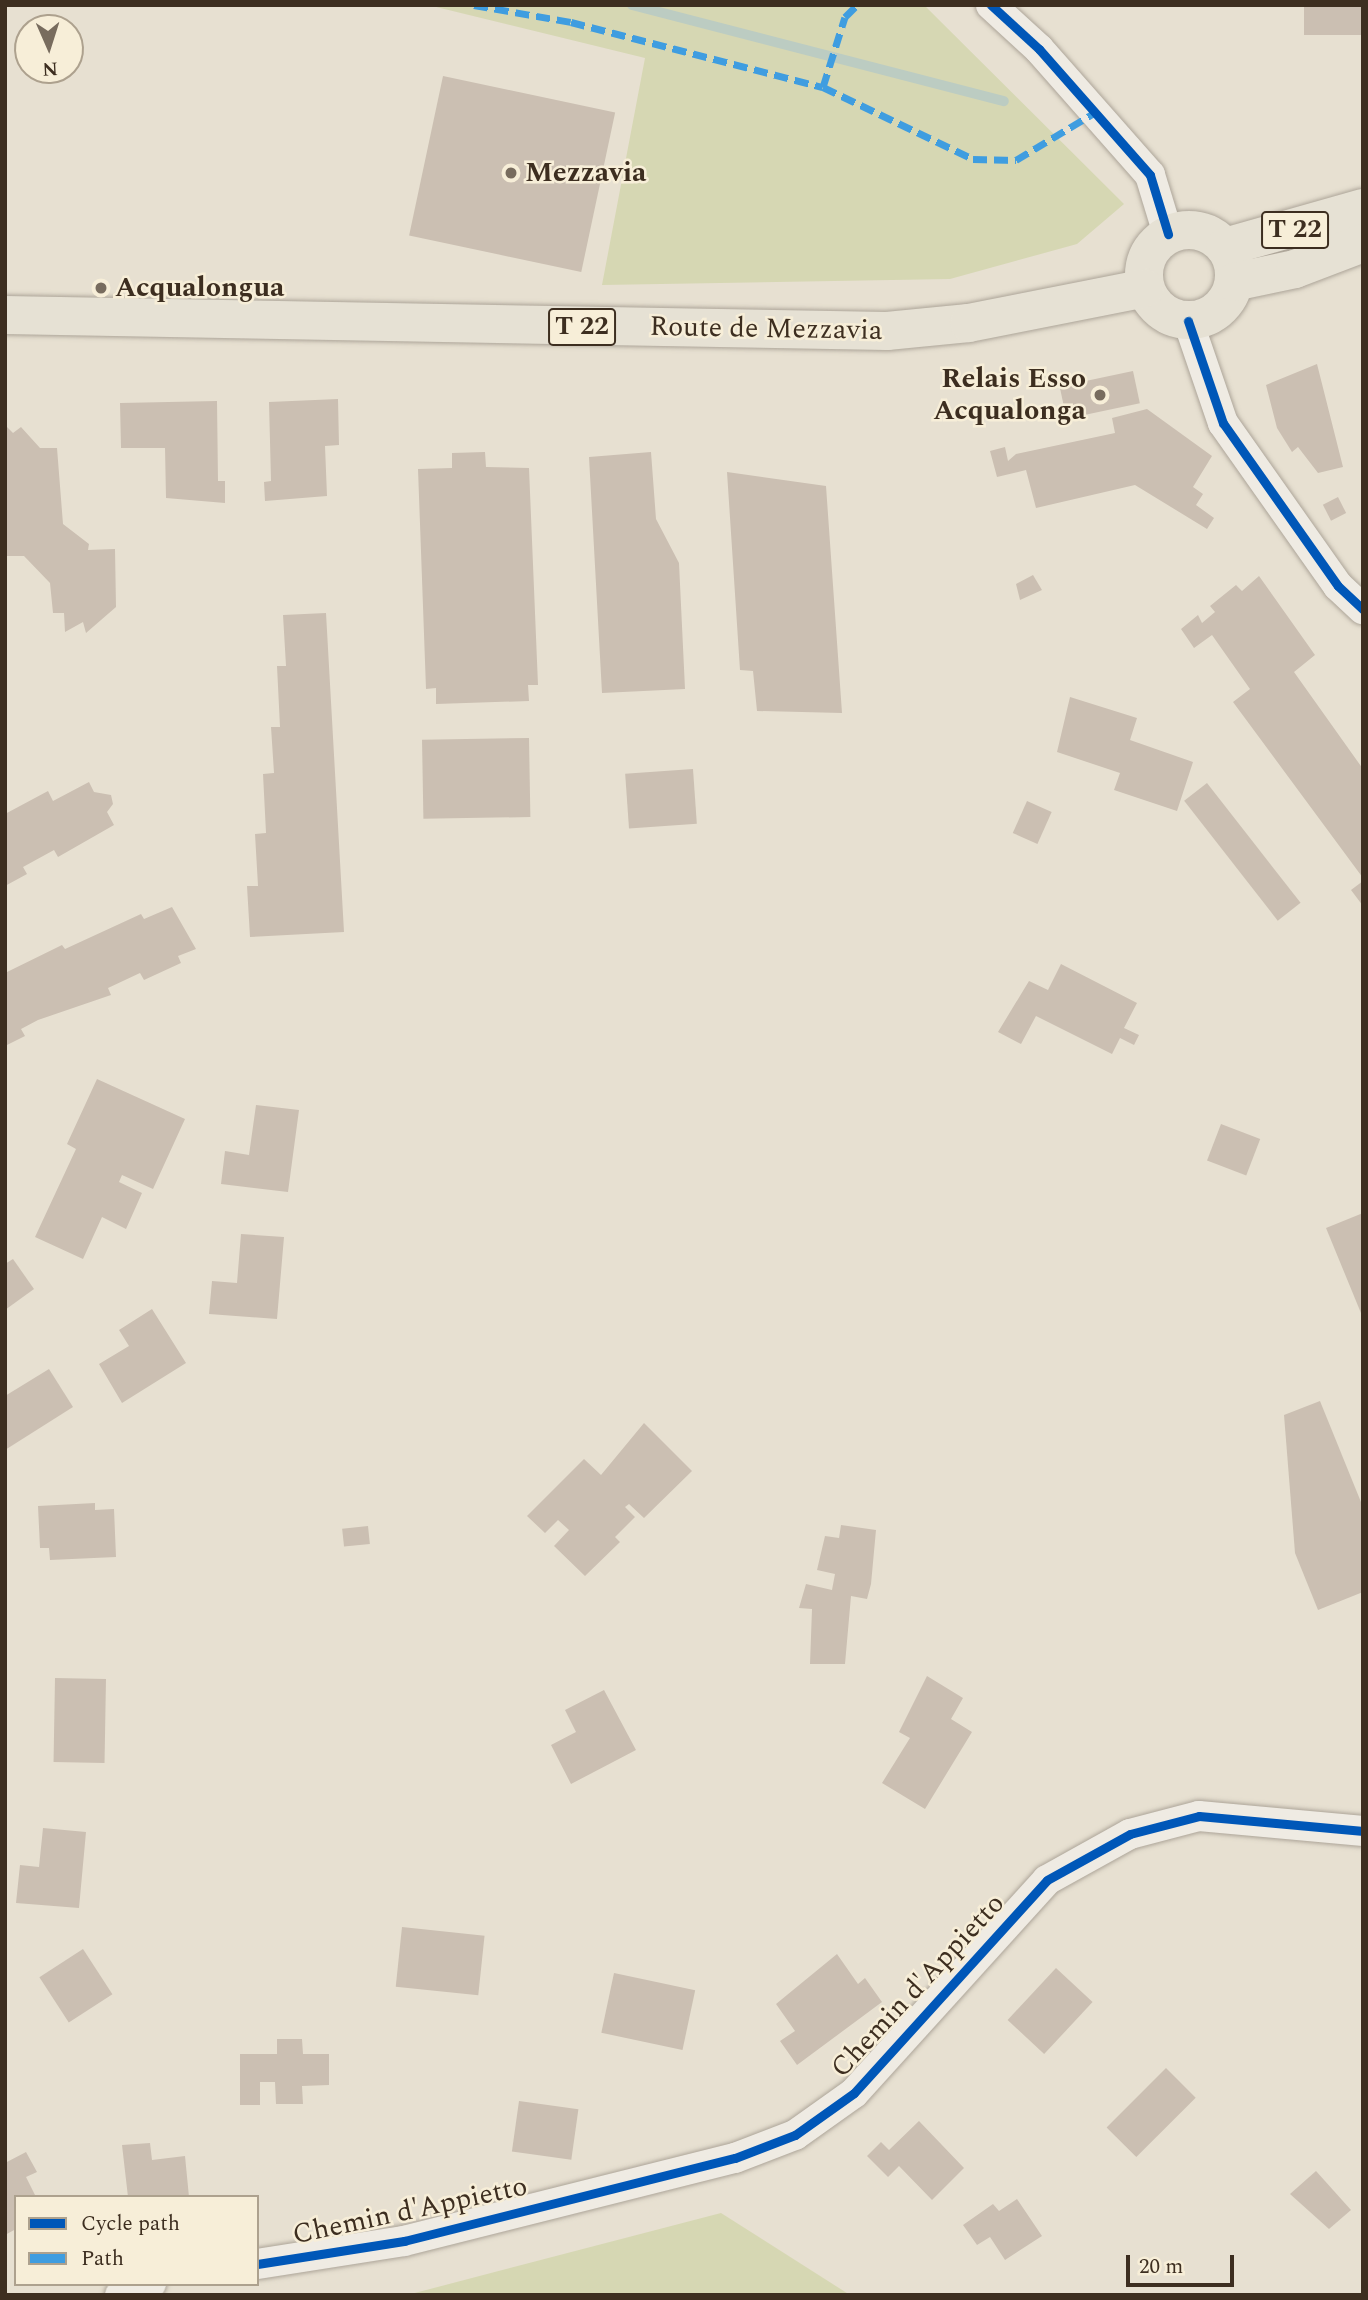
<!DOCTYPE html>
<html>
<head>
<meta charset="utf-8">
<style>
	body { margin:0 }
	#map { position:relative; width:1368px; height:2300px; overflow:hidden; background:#e7e0d1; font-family:Spectral,serif }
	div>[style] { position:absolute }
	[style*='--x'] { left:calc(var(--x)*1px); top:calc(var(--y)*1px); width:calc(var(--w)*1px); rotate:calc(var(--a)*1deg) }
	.green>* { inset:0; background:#d6d7b3 }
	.stream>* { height:10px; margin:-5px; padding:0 5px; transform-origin:5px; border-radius:5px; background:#bcccc2 }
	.building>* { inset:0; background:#cbbfb2; transform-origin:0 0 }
	.roads { filter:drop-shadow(0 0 2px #ada599) drop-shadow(0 0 2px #ada599) }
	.street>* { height:30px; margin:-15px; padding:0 15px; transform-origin:15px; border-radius:15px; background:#efebe3 }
	.primary>* { height:38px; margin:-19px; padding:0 19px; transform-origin:19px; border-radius:19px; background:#e6e1d4 }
	.primary>.ring { margin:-19px; padding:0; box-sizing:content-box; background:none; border:38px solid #e6e1d4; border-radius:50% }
	.quiet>* { height:7px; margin-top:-3.5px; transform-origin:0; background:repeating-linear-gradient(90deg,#3f9de0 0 14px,transparent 0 21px) }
	.cycleway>* { height:9px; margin:-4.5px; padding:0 4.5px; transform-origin:4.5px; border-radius:4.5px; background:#0057b8 }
	.dots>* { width:19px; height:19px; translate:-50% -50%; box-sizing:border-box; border:4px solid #f7eed8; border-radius:50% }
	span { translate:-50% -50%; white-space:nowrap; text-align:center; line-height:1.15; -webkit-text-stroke:5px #f7eed8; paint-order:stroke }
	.shield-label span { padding:2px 5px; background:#f7eed8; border:2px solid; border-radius:5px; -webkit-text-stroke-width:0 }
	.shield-label { font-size:26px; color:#3d2e20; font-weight:700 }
	.poi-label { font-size:28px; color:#3d2e20; font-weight:700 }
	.left { translate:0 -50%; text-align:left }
	.right { translate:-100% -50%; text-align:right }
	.street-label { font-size:28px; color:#3d2e20 }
	.frame { position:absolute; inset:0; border:7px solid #3d2e20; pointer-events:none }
	.legend { position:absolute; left:14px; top:2195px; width:245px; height:91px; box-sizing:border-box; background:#f7eed8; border:2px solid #ada18e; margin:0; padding:9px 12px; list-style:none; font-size:21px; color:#3d2e20 }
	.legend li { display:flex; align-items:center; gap:14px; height:35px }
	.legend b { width:35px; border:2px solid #ada18e }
	.north { position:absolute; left:14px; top:14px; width:70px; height:70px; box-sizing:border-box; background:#f7eed8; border:2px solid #ada18e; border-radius:50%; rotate:177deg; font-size:19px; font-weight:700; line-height:28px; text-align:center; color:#3d2e20 }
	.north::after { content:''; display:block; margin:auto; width:24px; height:32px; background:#786c5e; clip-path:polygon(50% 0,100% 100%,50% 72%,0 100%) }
	.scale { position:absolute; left:1126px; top:2255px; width:108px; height:32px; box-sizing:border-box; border:4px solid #3d2e20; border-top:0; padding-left:9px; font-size:21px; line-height:24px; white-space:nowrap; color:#3d2e20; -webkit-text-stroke:5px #f7eed8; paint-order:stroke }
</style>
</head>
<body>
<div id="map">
	<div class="green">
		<i style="clip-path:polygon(428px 5px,924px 5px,1124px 204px,1077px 244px,950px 279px,602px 285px,645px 58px)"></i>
		<i style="clip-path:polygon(721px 2213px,850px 2295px,407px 2295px)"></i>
	</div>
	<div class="stream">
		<i style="--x:632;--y:5;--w:384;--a:14.5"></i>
	</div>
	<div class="building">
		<i style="left:1304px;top:5px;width:59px;height:30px"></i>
		<i style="left:443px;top:76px;width:176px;height:163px;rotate:12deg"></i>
		<i style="clip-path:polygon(1317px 364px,1343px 467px,1318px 473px,1298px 447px,1292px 452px,1277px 428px,1266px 385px)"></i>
		<i style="left:1133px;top:371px;width:33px;height:75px;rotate:78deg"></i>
		<i style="clip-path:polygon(338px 399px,339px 445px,325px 446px,327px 496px,265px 501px,264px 482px,271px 481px,269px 402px)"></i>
		<i style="clip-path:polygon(217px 401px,218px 481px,225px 481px,225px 503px,166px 498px,165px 448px,121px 448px,120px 403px)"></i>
		<i style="clip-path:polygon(1147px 409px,1212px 456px,1193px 487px,1203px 494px,1196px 505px,1214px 518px,1207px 529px,1135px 485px,1036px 508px,1026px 470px,997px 477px,990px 451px,1005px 447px,1008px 461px,1016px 454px,1115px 433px,1112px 418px)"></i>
		<i style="clip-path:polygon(5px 425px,13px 433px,21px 427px,40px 448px,57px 448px,63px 524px,89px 544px,88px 550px,115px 549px,116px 607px,86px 633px,83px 622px,65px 632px,64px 613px,53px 613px,50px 583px,24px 556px,5px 556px)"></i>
		<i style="clip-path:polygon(485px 452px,486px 467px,529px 468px,538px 685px,528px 685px,529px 701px,436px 704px,436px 688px,426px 689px,418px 469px,452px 468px,452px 453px)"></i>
		<i style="clip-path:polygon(651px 452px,656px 519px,679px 563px,685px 689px,602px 693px,589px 457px)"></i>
		<i style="clip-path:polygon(727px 472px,826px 486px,842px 713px,757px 711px,753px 671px,740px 670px)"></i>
		<i style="left:1338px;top:497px;width:18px;height:17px;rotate:63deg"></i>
		<i style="clip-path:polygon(1033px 575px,1042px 590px,1020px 600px,1016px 584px)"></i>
		<i style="clip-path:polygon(1259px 576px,1315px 655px,1294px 672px,1363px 769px,1363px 878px,1233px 702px,1250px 689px,1212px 635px,1194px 648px,1181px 629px,1198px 615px,1202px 623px,1215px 612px,1210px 606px,1236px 585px,1242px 591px)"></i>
		<i style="clip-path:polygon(326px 613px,344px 932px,250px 937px,247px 886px,258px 886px,255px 834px,266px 833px,263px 774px,274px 773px,271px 727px,280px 727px,277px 666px,286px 666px,283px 615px)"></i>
		<i style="clip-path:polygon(1070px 697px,1137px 718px,1130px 740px,1193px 762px,1177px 811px,1114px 790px,1120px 773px,1057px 752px)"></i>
		<i style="left:529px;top:738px;width:79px;height:107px;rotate:89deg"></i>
		<i style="left:693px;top:769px;width:55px;height:68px;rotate:86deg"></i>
		<i style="clip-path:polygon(89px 782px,94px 792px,111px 795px,113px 804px,107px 812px,114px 825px,58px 857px,54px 850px,23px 867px,27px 874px,5px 886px,5px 814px,48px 791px,53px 801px)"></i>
		<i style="left:1207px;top:783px;width:152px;height:29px;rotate:52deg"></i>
		<i style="left:1027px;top:801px;width:27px;height:35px;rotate:24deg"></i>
		<i style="clip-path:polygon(1363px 881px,1363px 906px,1351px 890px)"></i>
		<i style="clip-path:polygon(172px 907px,196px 949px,178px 956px,181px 963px,144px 980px,140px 973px,108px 988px,111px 995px,38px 1020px,21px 1029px,25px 1036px,5px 1046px,5px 973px,62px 945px,65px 949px,141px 914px,144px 919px)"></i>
		<i style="clip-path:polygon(1061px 964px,1137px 1003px,1124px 1028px,1139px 1035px,1134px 1045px,1120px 1038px,1112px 1054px,1036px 1016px,1021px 1044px,998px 1032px,1029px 981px,1048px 990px)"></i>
		<i style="clip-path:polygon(97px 1079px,185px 1119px,153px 1189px,122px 1175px,119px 1182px,142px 1193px,126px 1229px,102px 1217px,83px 1259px,35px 1237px,76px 1149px,67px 1144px)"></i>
		<i style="clip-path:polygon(256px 1105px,299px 1110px,288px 1192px,221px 1184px,225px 1151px,249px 1155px)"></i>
		<i style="left:1221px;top:1124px;width:42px;height:39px;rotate:21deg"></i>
		<i style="clip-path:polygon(1363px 1213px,1363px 1318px,1326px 1228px)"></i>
		<i style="clip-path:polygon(241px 1234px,284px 1237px,277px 1319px,209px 1314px,212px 1281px,237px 1283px)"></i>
		<i style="clip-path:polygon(13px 1259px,34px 1289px,5px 1310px,5px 1264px)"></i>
		<i style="clip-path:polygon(152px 1309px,186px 1363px,122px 1403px,99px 1364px,129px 1346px,119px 1330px)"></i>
		<i style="clip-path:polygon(49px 1369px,73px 1407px,5px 1450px,5px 1396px)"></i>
		<i style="clip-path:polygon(1320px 1401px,1363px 1507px,1363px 1592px,1318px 1610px,1295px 1553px,1284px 1415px)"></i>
		<i style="clip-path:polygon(644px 1423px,692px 1471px,644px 1518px,629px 1504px,625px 1507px,635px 1517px,615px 1537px,620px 1542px,585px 1576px,554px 1546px,569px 1530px,558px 1520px,545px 1533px,527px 1516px,584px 1459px,601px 1475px)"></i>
		<i style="clip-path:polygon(95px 1503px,95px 1510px,114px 1509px,116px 1557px,50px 1560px,49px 1548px,40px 1548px,38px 1506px)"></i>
		<i style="clip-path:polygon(841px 1525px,876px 1530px,871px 1584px,867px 1599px,851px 1596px,845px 1664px,810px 1664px,812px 1609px,799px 1608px,806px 1584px,832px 1590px,835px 1574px,817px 1570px,825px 1536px,839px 1538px)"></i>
		<i style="left:368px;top:1526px;width:18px;height:26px;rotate:84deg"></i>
		<i style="clip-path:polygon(927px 1676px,963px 1698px,951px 1719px,972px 1732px,925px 1809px,882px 1783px,910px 1738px,899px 1732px)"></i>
		<i style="left:55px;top:1678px;width:51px;height:84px;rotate:1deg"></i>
		<i style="clip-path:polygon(604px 1690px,636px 1750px,571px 1784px,551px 1745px,576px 1732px,565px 1710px)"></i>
		<i style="clip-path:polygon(43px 1828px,86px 1832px,79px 1908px,16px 1903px,20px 1865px,39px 1867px)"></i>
		<i style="left:402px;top:1927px;width:83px;height:60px;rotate:6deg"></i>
		<i style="left:83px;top:1949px;width:54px;height:52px;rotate:57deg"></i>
		<i style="clip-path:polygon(837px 1954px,858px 1984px,865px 1978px,882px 2002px,797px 2065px,780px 2041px,795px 2031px,776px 2004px)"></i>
		<i style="left:1056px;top:1968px;width:50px;height:71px;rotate:43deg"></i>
		<i style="left:614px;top:1973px;width:83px;height:61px;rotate:12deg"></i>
		<i style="clip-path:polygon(277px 2039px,302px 2039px,303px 2054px,329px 2054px,329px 2085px,302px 2086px,303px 2104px,276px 2104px,275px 2082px,260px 2082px,260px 2105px,240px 2105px,240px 2054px,277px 2054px)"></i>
		<i style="left:1166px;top:2068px;width:42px;height:84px;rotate:45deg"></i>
		<i style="left:519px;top:2101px;width:60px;height:51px;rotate:8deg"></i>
		<i style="clip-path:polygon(919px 2121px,964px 2168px,932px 2200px,899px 2166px,888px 2177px,867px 2156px,881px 2142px,889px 2150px)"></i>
		<i style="clip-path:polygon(150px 2143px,152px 2160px,185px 2156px,189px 2197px,128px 2197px,122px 2145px)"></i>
		<i style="clip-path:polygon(26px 2152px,37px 2172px,26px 2177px,36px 2197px,16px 2197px,16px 2229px,5px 2235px,5px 2163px)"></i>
		<i style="clip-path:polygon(1316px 2171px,1351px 2210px,1329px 2229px,1290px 2194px)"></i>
		<i style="clip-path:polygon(1017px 2199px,1042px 2236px,1005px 2260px,990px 2237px,977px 2245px,963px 2225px,993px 2204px,999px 2211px)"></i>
	</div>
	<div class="roads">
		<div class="street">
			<i style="--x:991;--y:5;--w:65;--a:42.5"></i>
			<i style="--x:1039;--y:49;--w:168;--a:48.6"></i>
			<i style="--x:1150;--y:175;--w:62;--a:73"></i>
			<i style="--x:1188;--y:321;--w:108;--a:71.1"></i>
			<i style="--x:1223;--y:423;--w:199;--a:54.8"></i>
			<i style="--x:1338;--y:586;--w:34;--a:43"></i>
			<i style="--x:257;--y:2264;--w:149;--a:-8.9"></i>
			<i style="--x:404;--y:2241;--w:341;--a:-14.1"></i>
			<i style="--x:735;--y:2158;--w:64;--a:-21"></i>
			<i style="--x:795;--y:2135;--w:72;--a:-35.4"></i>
			<i style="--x:854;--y:2093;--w:287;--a:-47.8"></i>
			<i style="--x:1047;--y:1880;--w:95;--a:-29"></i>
			<i style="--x:1130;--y:1834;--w:71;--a:-14.6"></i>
			<i style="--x:1199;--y:1816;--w:165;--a:5.2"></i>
			<i style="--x:120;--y:2295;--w:33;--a:-20"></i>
		</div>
		<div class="primary">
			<i class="ring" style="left:1144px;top:230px;width:52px;height:52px"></i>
			<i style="--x:1225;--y:247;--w:143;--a:-15.8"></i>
			<i style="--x:1234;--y:282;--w:62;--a:-12"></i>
			<i style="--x:1295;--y:269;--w:73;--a:-20.9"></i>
			<i style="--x:5;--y:315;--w:882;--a:1.04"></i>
			<i style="--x:887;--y:331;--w:82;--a:-5.6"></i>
			<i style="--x:969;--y:323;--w:179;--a:-11.2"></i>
		</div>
	</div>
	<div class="quiet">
		<i style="--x:474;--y:5;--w:98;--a:9.9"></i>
		<i style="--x:571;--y:22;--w:260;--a:14.5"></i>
		<i style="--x:823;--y:87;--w:166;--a:25.6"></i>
		<i style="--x:973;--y:159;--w:43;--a:1.3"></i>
		<i style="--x:1016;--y:160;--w:93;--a:-31"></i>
		<i style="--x:823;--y:87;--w:73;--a:-72.6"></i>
		<i style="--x:845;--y:17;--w:17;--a:-45"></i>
	</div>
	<div class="cycleway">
		<i style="--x:991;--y:5;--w:65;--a:42.5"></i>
		<i style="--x:1039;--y:49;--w:168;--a:48.6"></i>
		<i style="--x:1150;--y:175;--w:62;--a:73"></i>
		<i style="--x:1188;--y:321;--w:108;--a:71.1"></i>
		<i style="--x:1223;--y:423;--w:199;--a:54.8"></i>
		<i style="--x:1338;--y:586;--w:34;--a:43"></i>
		<i style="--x:257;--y:2264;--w:149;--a:-8.9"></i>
		<i style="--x:404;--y:2241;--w:341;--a:-14.1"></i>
		<i style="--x:735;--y:2158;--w:64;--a:-21"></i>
		<i style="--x:795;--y:2135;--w:72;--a:-35.4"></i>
		<i style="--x:854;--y:2093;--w:287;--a:-47.8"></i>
		<i style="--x:1047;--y:1880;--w:95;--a:-29"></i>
		<i style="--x:1130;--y:1834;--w:71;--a:-14.6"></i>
		<i style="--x:1199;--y:1816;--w:165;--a:5.2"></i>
	</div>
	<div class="dots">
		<i style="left:511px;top:173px;background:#786c5e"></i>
		<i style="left:101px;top:288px;background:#786c5e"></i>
		<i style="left:1100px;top:395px;background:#786c5e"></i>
	</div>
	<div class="shield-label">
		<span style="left:1295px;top:230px">T 22</span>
		<span style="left:582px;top:327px">T 22</span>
	</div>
	<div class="poi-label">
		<span class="left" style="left:525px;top:173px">Mezzavia</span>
		<span class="left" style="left:115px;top:288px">Acqualongua</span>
		<span class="right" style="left:1086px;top:395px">Relais Esso<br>Acqualonga</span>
	</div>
	<div class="street-label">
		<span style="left:766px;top:329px;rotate:1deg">Route de Mezzavia</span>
		<span style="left:918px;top:1986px;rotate:-47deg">Chemin d'Appietto</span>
		<span style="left:410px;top:2211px;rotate:-12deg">Chemin d'Appietto</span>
	</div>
	<div class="frame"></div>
	<ul class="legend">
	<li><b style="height:9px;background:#0057b8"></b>Cycle path</li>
	<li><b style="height:9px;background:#3f9de0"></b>Path</li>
	</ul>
	<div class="north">N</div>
	<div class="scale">20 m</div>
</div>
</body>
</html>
